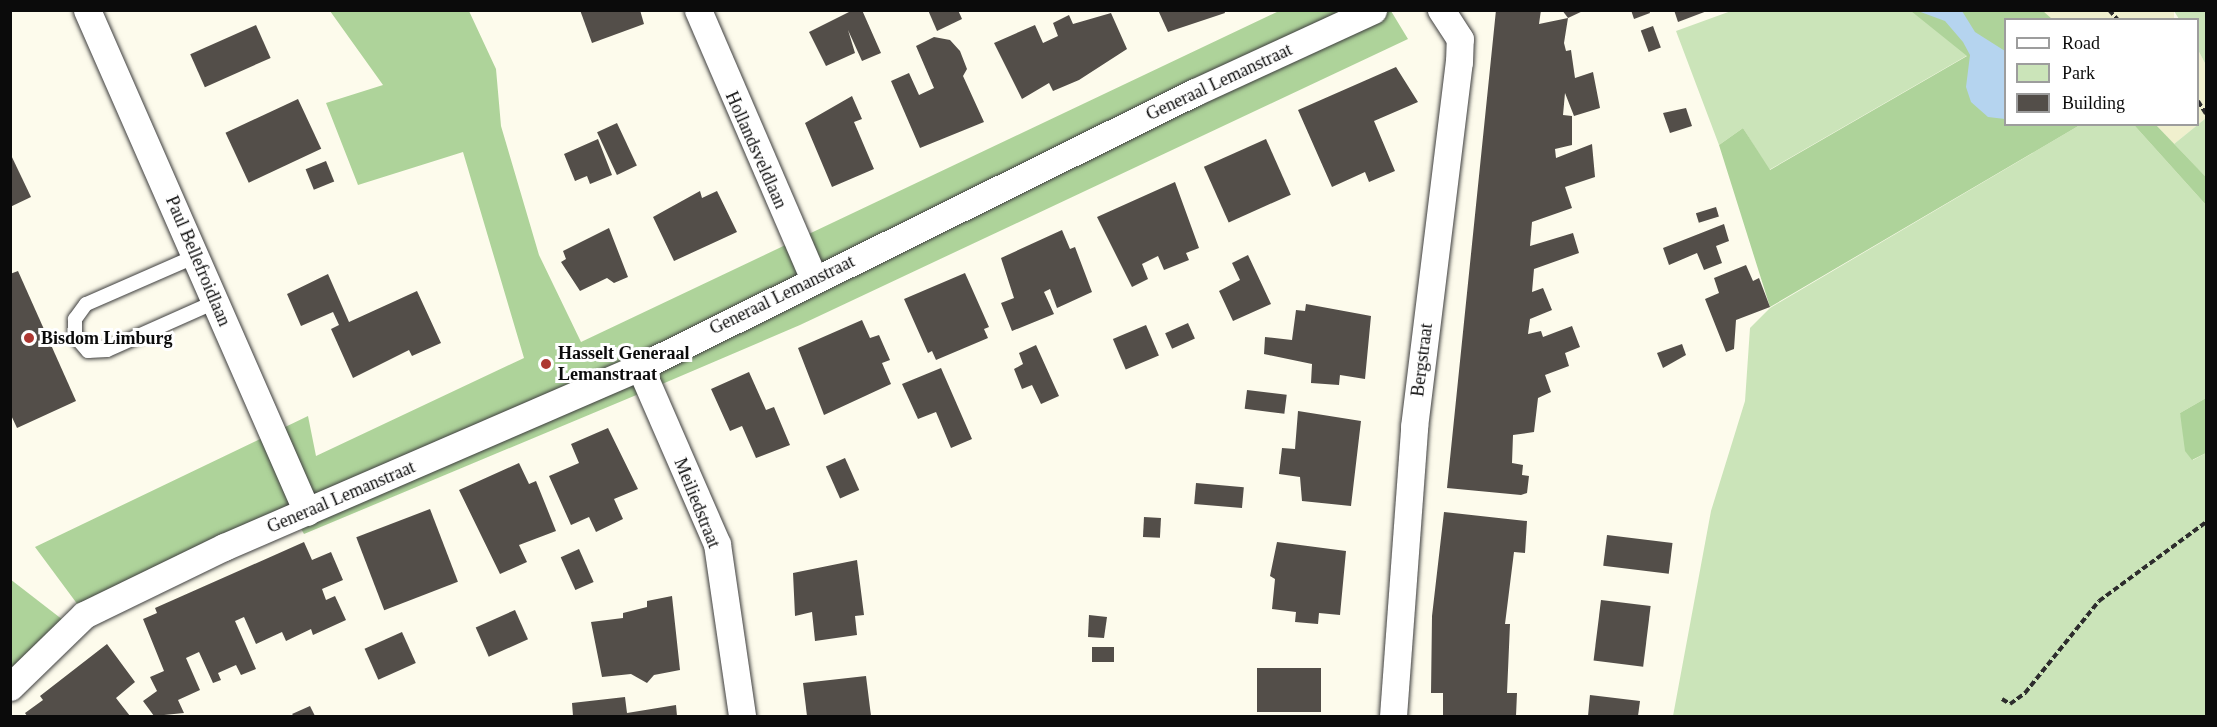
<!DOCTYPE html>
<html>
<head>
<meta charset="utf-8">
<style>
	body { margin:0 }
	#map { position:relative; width:2217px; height:727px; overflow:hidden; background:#fdfbec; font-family:"Times New Roman",serif }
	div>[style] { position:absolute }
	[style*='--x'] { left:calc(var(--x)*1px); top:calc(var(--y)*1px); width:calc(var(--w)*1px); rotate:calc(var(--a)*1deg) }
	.farmland>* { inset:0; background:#f0f0ce; transform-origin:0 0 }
	.green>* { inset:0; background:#cbe4b9 }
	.forest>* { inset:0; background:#aed39a }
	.water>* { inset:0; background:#b5d4ef }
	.building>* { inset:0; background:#534e49; transform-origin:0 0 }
	.path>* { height:4px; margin-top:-2px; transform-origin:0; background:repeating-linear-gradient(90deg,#2d2d2d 0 6px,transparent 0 9px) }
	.roads { filter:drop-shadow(0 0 2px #3e3e3e) drop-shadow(0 0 2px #3e3e3e) }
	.lane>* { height:14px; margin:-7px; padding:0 7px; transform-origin:7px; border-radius:7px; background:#fff }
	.street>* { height:27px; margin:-13.5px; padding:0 13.5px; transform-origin:13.5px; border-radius:13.5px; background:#fff }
	.dots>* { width:16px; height:16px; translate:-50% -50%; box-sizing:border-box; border:3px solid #fff; border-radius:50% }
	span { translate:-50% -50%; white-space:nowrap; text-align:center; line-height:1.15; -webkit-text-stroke:6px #fff; paint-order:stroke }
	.street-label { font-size:18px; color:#0b0b0b }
	.poi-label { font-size:18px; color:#0b0b0b; font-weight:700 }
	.left { translate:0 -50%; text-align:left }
	.frame { position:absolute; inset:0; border:12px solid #0b0b0b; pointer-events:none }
	.legend { position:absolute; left:2004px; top:18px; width:195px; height:108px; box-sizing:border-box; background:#fff; border:2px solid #9d9d9d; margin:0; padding:8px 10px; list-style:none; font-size:18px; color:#0b0b0b }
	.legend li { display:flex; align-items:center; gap:12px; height:30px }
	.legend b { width:30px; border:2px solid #9d9d9d }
</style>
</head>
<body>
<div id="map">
	<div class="farmland">
		<i style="left:2043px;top:11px;width:131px;height:12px"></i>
		<i style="clip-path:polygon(2198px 50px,2206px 65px,2206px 118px,2174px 144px,2156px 125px,2198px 124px)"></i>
	</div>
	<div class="green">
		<i style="clip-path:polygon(1731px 11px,1913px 11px,1968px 55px,1769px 170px,1743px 128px,1719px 145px,1676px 31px)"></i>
		<i style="clip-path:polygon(2174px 11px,2206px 11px,2206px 65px,2198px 50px,2198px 20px,2179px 19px)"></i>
		<i style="clip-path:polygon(2206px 118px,2206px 177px,2174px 144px)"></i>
		<i style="clip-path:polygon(2080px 125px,2134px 125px,2206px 205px,2206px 398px,2180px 413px,2193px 460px,2206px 453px,2206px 716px,1673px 716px,1711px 511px,1745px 401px,1750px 328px,1770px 308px)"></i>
	</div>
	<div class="forest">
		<i style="clip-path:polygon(330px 11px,469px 11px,496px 69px,501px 126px,539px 255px,581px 342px,1279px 11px,1391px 11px,1408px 39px,800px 325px,634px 396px,304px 534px,290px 509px,78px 605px,35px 547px,308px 416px,316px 456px,524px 358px,463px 152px,358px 185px,326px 103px,383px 85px)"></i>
		<i style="clip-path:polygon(1911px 11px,2043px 11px,2052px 19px,2006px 20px,2006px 124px,2080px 125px,1770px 307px,1719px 145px,1743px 128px,1770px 170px,1967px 56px)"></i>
		<i style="clip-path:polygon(2134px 125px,2156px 125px,2206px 177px,2206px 205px)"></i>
		<i style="clip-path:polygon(2206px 398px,2206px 453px,2192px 460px,2185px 451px,2180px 413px)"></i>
		<i style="clip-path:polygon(10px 579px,63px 620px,10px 674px)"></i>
	</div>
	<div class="water">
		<i style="clip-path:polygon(1918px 11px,1962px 11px,1975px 32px,2005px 51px,2005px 119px,1988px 117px,1971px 102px,1966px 87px,1970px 55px,1963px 42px,1945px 21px)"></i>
	</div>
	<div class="building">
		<i style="clip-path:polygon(580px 10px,640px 10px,644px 24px,592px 43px)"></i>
		<i style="clip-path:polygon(853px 10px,862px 10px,881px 53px,862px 61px,848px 30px,855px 53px,826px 66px,809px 32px)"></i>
		<i style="clip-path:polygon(928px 10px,958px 10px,962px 19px,937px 31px)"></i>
		<i style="clip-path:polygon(1158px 10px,1224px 10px,1225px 13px,1168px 32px)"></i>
		<i style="clip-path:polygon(1496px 10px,1541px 10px,1539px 24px,1568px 18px,1564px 43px,1566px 51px,1571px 50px,1575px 78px,1593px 72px,1600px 108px,1574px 116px,1565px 93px,1563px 115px,1572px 116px,1572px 145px,1555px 149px,1556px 158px,1592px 144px,1595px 177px,1565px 187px,1572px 208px,1532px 222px,1530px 246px,1573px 233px,1579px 253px,1534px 269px,1532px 292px,1543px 288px,1552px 310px,1530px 319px,1528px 334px,1541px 331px,1543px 337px,1572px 326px,1580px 347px,1565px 353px,1569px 366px,1545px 375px,1551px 392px,1538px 398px,1534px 432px,1513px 435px,1512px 463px,1523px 465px,1522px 475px,1529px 476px,1527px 493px,1521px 495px,1447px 488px)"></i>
		<i style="clip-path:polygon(1562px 10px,1585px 10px,1568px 18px)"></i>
		<i style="clip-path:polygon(1631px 10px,1649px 10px,1650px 13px,1634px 19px)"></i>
		<i style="clip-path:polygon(1674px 10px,1707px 10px,1707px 11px,1678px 22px)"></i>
		<i style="clip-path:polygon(1111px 13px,1127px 49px,1079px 80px,1053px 91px,1049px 83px,1022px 99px,994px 43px,1035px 25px,1043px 43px,1058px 36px,1053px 23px,1069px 15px,1073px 24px)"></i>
		<i style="left:256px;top:25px;width:36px;height:72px;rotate:66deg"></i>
		<i style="left:1653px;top:26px;width:23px;height:13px;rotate:70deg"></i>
		<i style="clip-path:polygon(934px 37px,950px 40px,960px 51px,967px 69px,963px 76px,984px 122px,920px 148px,891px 81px,909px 73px,919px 95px,934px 88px,916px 46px)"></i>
		<i style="clip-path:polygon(1396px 67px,1418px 102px,1374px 121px,1395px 171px,1369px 182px,1365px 172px,1332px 187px,1298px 110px)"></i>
		<i style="clip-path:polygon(852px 96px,862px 119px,854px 122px,874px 169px,832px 187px,805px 123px)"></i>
		<i style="left:298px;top:99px;width:55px;height:80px;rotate:65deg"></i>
		<i style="clip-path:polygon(1686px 108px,1692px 126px,1670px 133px,1663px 113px)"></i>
		<i style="left:617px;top:123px;width:47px;height:22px;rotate:65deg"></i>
		<i style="clip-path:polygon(598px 139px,612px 175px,590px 184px,587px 176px,575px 181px,564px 154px)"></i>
		<i style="left:1266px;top:139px;width:61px;height:68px;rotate:66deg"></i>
		<i style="clip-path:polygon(10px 153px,31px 197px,10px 207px)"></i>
		<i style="left:326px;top:161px;width:22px;height:22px;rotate:68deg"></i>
		<i style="clip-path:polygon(1175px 182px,1199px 248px,1186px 253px,1189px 260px,1164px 270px,1158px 256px,1142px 264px,1148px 279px,1132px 287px,1097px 217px)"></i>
		<i style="clip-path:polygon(700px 191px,702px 198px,717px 191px,737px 232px,674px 261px,653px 217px)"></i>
		<i style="left:1716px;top:207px;width:10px;height:21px;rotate:73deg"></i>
		<i style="clip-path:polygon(1724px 224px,1729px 241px,1716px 246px,1722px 263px,1704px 270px,1697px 253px,1669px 265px,1663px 248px)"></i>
		<i style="clip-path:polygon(609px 228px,628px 277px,614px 283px,607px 278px,580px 291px,561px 262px,566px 259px,563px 251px)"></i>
		<i style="clip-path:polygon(1062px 230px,1070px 249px,1075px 247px,1092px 292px,1057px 308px,1050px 289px,1044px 292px,1054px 314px,1012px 331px,1001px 303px,1014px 298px,1001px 258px)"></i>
		<i style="clip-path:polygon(1248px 255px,1271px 304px,1233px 321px,1219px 291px,1240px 280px,1232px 263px)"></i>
		<i style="clip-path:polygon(1746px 265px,1753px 281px,1759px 278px,1770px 307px,1736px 320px,1734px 349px,1726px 352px,1705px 299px,1719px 293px,1714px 278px)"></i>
		<i style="clip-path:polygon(18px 271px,76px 401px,17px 428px,10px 413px,10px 274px)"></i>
		<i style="clip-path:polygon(965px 273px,989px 327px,984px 329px,988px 338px,936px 360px,932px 351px,928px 353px,904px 299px)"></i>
		<i style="clip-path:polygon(328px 274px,349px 322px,417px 291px,441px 343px,412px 356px,409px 350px,353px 378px,331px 329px,339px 325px,333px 312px,301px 326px,287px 294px)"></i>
		<i style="clip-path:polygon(1306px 304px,1371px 316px,1365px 379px,1340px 375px,1339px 385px,1311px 383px,1312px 364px,1264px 354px,1265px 337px,1292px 340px,1296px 310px,1305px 311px)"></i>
		<i style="clip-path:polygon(862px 320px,870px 338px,879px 335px,890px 360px,882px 363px,891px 384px,824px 415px,798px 348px)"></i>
		<i style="left:1188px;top:323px;width:17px;height:25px;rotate:66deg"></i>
		<i style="left:1146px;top:325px;width:33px;height:36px;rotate:67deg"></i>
		<i style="clip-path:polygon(1682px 344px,1686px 355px,1663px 368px,1657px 353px)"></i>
		<i style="clip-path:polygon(1036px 345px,1059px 396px,1041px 404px,1032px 385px,1022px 389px,1014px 369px,1023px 364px,1019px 353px)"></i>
		<i style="clip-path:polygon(941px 368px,972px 439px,951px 448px,936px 412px,918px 419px,902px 384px)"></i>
		<i style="clip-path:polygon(749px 372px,766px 410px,774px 407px,790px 445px,756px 458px,742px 426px,730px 431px,711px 389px)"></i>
		<i style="left:1247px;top:390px;width:40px;height:19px;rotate:7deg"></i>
		<i style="clip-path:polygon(1298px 411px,1361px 421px,1351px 506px,1302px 501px,1300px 477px,1279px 474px,1282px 448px,1295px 449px)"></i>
		<i style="clip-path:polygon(608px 428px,638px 489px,614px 499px,623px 519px,596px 532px,589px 517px,571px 525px,549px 476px,579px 463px,571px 444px)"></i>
		<i style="left:845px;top:458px;width:35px;height:21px;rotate:66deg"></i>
		<i style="clip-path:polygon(519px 463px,529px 484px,536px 481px,556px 531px,519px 545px,527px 562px,500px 574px,459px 490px)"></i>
		<i style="left:1196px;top:483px;width:48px;height:21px;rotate:5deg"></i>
		<i style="left:430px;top:509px;width:78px;height:79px;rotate:69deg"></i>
		<i style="clip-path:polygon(1444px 512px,1527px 521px,1525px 553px,1514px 552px,1505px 624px,1510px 624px,1507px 693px,1517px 693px,1516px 716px,1443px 716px,1443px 693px,1431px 693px,1432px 616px)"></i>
		<i style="left:1144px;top:517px;width:17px;height:20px;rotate:3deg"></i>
		<i style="left:1607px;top:535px;width:66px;height:31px;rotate:7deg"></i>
		<i style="clip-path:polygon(304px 542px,312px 560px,331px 552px,343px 580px,322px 589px,326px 600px,335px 596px,346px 620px,313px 635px,311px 629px,286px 641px,282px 632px,256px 644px,244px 617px,235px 621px,256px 669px,241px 675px,236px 665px,218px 673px,221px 680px,213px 683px,199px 652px,186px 658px,200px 690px,178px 700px,184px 713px,154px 716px,143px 701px,157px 691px,150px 677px,164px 671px,143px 619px,157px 613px,155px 608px)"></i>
		<i style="clip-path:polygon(1277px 542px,1346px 551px,1340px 615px,1319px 613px,1318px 624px,1295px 622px,1296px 612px,1272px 609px,1275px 579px,1270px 576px)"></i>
		<i style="left:579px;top:549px;width:36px;height:20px;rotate:66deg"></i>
		<i style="clip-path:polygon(857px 560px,864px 615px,855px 616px,857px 635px,815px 641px,812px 612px,795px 616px,793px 573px)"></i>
		<i style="clip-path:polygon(672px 596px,680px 670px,654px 675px,647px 683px,631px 674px,602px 677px,591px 622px,623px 618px,623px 613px,647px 607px,647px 601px)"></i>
		<i style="left:1601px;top:600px;width:50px;height:61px;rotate:7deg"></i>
		<i style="left:515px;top:610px;width:32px;height:43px;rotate:66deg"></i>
		<i style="clip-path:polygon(1089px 615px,1107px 617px,1104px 638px,1088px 637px)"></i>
		<i style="left:402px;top:632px;width:34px;height:41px;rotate:66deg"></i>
		<i style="clip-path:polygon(107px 644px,135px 682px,116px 698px,130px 716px,27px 716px,25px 713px,43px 700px,40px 696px)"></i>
		<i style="left:1114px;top:647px;width:15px;height:22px;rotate:90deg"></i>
		<i style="left:1257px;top:668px;width:64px;height:44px"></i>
		<i style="clip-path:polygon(866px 676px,871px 716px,807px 716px,803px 683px)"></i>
		<i style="clip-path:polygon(1590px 695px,1640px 701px,1638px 716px,1588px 716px)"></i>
		<i style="clip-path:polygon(625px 697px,627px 713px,676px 705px,677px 716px,573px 716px,572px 703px)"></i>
		<i style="clip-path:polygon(310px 706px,315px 716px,294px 716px,292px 714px)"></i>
	</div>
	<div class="path">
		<i style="--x:2109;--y:10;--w:13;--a:48"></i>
		<i style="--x:2198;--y:101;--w:15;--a:58"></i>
		<i style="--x:2002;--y:699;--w:9;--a:32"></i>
		<i style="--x:2010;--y:704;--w:19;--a:-36"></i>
		<i style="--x:2025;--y:693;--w:118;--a:-51.2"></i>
		<i style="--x:2099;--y:601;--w:133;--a:-36.4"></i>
	</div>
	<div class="roads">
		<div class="lane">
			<i style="--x:196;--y:256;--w:120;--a:156.4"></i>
			<i style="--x:86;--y:304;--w:19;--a:126"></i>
			<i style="--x:75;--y:319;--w:17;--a:90"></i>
			<i style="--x:75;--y:336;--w:20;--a:49"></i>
			<i style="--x:88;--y:351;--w:19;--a:-3"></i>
			<i style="--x:107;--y:350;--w:118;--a:-24"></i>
		</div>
		<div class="street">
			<i style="--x:87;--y:10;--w:548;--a:66.33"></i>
			<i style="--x:698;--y:10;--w:293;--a:66.7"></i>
			<i style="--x:640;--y:367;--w:193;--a:66.5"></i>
			<i style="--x:717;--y:544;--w:174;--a:81.7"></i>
			<i style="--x:10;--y:687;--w:103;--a:-44.2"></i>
			<i style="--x:84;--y:615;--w:156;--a:-25.9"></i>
			<i style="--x:224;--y:547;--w:453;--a:-23.4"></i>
			<i style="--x:640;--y:367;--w:619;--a:-26.36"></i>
			<i style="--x:1195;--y:92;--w:196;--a:-24.7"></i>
			<i style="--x:1393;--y:716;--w:290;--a:-85.8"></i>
			<i style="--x:1414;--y:427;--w:368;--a:-83"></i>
			<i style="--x:1459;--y:62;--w:23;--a:-88"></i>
			<i style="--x:1460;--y:39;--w:35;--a:-123"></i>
		</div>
	</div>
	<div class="dots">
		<i style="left:29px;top:338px;background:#ad3832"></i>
		<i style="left:546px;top:364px;background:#ad3832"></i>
	</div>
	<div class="street-label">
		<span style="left:1219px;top:82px;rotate:-25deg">Generaal Lemanstraat</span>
		<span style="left:756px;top:150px;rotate:66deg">Hollandsveldlaan</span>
		<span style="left:198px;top:261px;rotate:67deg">Paul Bellefroidlaan</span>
		<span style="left:782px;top:295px;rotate:-26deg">Generaal Lemanstraat</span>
		<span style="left:1422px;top:360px;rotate:-83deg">Bergstraat</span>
		<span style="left:341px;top:497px;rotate:-23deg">Generaal Lemanstraat</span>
		<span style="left:697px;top:503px;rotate:68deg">Meiliedstraat</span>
	</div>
	<div class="poi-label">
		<span class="left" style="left:41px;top:338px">Bisdom Limburg</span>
		<span class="left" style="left:558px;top:364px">Hasselt Generaal<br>Lemanstraat</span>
	</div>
	<div class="frame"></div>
	<ul class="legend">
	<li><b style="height:8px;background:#fff"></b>Road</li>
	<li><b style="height:16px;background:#cbe4b9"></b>Park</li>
	<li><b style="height:16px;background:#534e49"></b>Building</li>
	</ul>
</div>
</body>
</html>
